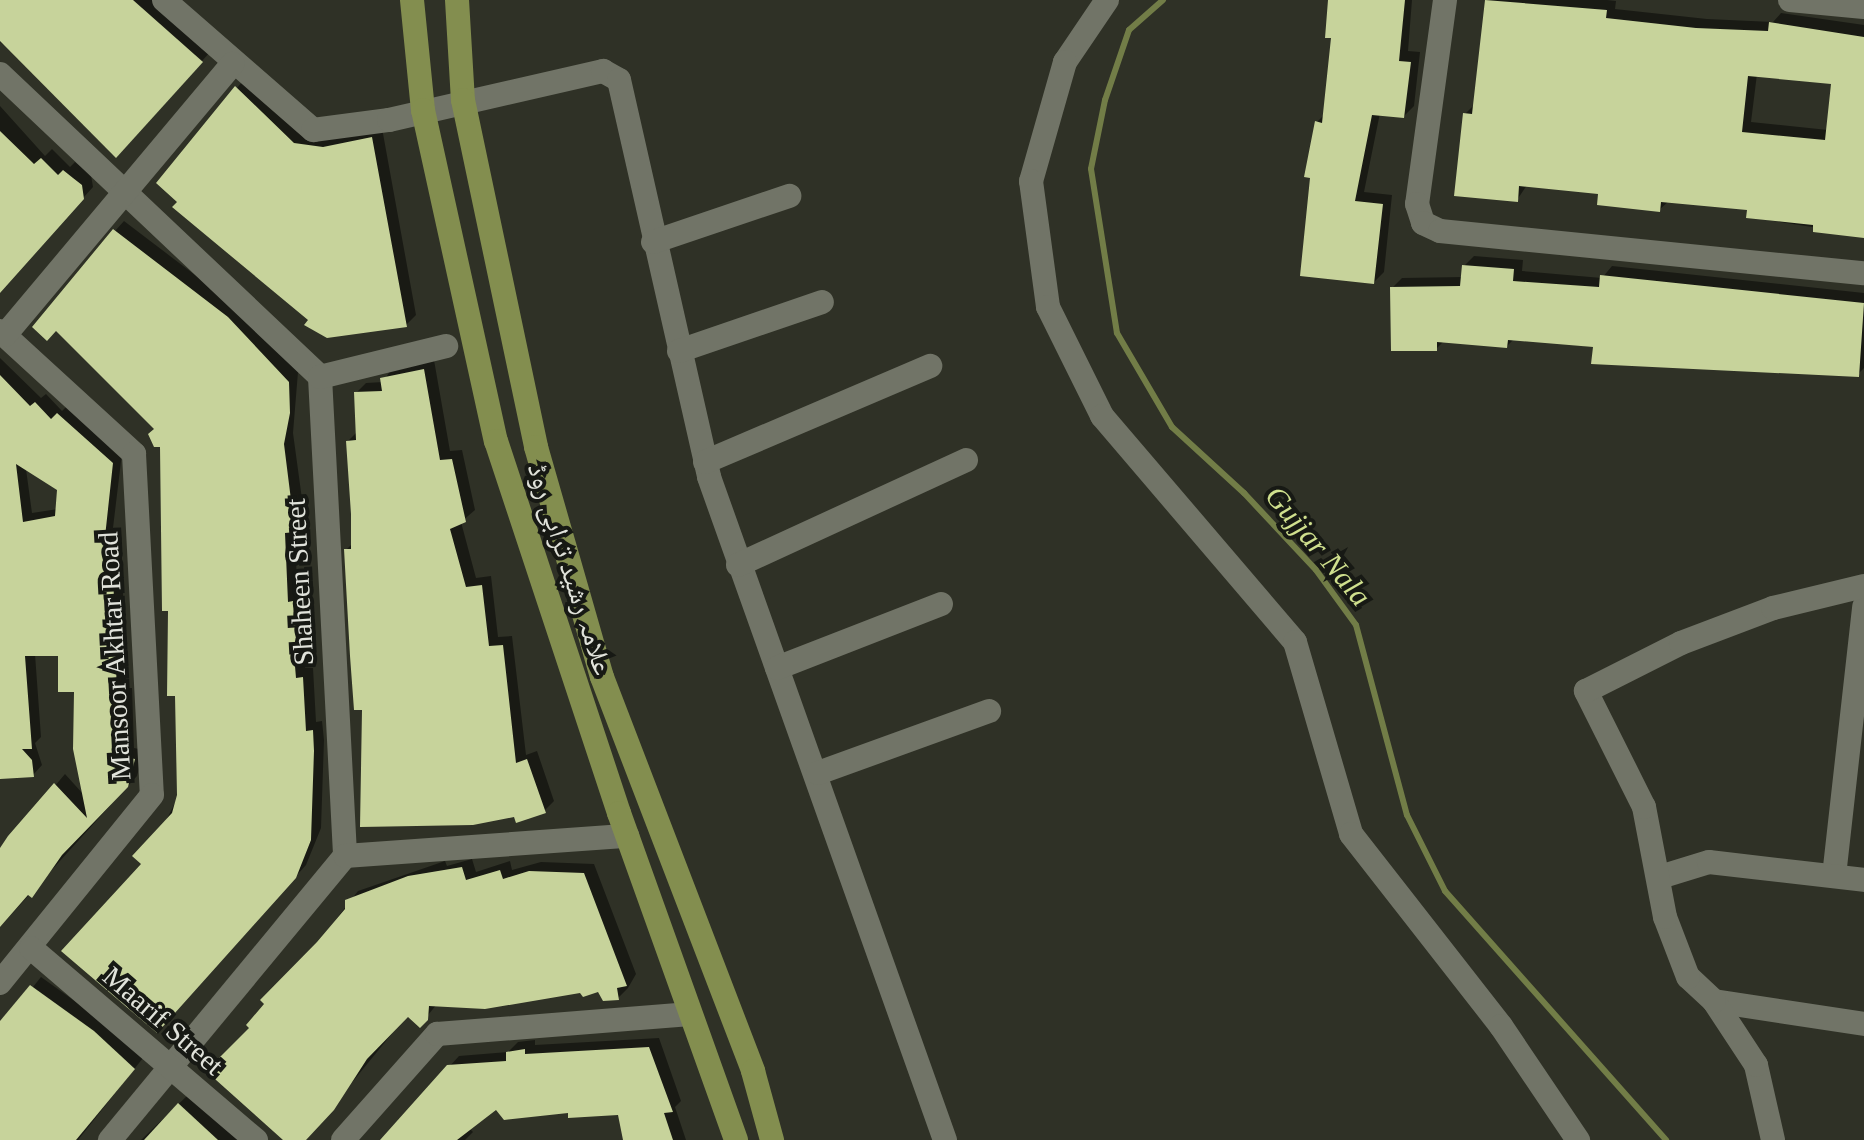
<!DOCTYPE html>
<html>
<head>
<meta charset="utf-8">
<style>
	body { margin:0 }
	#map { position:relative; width:1864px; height:1140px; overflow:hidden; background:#2f3126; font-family:"Times New Roman","Noto Naskh Arabic",serif }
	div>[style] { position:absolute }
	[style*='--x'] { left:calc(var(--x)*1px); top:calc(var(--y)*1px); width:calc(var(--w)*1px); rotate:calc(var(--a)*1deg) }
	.shadow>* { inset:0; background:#0007 }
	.stream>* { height:6px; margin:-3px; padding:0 3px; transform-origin:3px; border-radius:3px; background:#727d47 }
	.building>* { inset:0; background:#c7d39b }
	.minor>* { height:24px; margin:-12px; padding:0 12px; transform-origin:12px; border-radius:12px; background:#717467 }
	.major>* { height:24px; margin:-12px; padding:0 12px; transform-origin:12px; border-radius:12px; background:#838e4f }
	span { translate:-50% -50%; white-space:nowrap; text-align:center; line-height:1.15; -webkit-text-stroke:8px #171914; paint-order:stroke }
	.street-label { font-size:28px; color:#e1e3db }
	.water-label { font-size:30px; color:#d0e08e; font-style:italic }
</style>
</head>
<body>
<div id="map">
	<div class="shadow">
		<i style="clip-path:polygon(0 0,157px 0,211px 51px,126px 145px,0 42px)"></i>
		<i style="clip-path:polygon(1330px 0,1412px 0,1408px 51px,1420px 52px,1414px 106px,1404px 116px,1380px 113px,1364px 192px,1392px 195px,1384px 272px,1374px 282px,1317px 122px,1325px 114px,1334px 36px)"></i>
		<i style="clip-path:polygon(evenodd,1487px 0,1607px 0,1616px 1px,1615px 9px,1707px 19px,1773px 22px,1781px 13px,1864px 25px,1864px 235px,1748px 217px,1749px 209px,1669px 201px,1659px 210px,1600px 193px,1527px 185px,1517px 200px,1465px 114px,1475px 104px,1487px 0,1757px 74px,1833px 82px,1828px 130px,1751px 122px,1757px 74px)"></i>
		<i style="clip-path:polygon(246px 77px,304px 134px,382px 128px,416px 315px,406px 325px,311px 320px,159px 183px)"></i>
		<i style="clip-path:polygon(0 106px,45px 156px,52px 149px,70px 167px,75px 162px,91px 175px,93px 187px,0 290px)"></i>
		<i style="clip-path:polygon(124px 221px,237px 307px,298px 372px,293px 433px,305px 521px,294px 531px,298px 593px,302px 592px,304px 612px,309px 612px,310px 630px,303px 637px,305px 668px,313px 668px,316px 722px,322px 721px,324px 740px,321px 828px,306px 865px,167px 1020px,144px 864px,179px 795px,177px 694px,162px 445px,115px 231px)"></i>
		<i style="clip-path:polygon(1474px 256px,1523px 260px,1522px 271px,1602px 278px,1612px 266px,1864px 293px,1864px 368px,1858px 374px,1514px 339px,1507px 346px,1444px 341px,1436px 349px,1392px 288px,1402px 278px,1463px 277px,1464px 266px)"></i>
		<i style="clip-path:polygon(evenodd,0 358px,41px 398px,46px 394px,62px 411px,68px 405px,122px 453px,113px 528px,121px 528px,126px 688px,132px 688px,134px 748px,144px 750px,137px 776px,0 927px,0 851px,65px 774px,84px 795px,76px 690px,60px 654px,35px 654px,41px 737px,35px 743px,42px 765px,33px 775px,0 777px,0 358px,26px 469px,59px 488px,58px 509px,32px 513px,26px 469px)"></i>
		<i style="clip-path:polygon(434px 360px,450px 451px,462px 450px,475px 510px,461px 522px,476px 578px,491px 576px,498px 637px,512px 636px,526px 755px,537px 751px,554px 801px,544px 811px,515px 815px,364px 708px,346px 550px,353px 543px,348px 441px,358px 431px,356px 393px,366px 383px,383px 382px,392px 368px)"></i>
		<i style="clip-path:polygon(472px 859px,476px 872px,510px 861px,512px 870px,541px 862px,594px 864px,636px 974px,628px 988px,618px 998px,598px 990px,581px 990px,437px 1004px,420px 1025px,408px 1014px,305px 1140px,286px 1140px,252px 1028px,358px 891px,445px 861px,447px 866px)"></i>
		<i style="clip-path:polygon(41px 977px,104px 1022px,143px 1058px,78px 1140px,0 1140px,0 1028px)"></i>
		<i style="clip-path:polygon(659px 1038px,681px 1101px,675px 1107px,686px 1140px,625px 1140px,618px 1113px,496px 1107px,469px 1128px,473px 1132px,465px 1140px,382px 1140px,459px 1056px,508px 1052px,518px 1042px,535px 1040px,535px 1045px)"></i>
		<i style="clip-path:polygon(189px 1094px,241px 1140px,141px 1140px)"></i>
	</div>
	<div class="stream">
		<i style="--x:1163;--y:0;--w:45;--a:138.6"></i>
		<i style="--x:1129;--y:30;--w:74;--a:108.9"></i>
		<i style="--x:1105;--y:100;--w:70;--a:101.5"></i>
		<i style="--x:1091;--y:169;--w:166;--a:81"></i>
		<i style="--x:1117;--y:333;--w:109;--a:59.7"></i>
		<i style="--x:1172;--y:427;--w:98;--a:42.5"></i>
		<i style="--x:1244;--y:493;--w:105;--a:46.9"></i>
		<i style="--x:1316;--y:570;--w:68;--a:54"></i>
		<i style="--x:1356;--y:625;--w:197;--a:75"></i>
		<i style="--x:1407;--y:815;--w:85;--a:63.4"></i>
		<i style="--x:1445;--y:891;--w:333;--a:48.4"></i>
	</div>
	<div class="building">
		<i style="clip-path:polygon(0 0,133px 0,203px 62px,116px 158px,0 41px)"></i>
		<i style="clip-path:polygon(1328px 0,1405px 0,1399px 61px,1411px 62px,1404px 118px,1372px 115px,1355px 201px,1383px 204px,1374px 284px,1300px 276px,1310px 178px,1304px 177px,1315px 121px,1322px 123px,1331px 38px,1325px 38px)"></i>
		<i style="clip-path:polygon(evenodd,1485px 0,1607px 10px,1606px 18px,1696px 28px,1768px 31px,1769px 22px,1864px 37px,1864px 238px,1813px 232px,1813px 225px,1746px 218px,1747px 210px,1661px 202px,1660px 212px,1597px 205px,1598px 194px,1519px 186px,1518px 202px,1454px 196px,1463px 113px,1472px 114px,1485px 0,1748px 76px,1831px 84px,1825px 140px,1742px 132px,1748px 76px)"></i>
		<i style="clip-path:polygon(235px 86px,294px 143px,323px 147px,372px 137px,407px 327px,327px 338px,304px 325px,308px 320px,172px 207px,177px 202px,156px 183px)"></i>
		<i style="clip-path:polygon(0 131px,34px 164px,41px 158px,58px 175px,63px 170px,73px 178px,82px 185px,84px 199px,0 293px)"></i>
		<i style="clip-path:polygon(113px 229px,228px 317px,289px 382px,290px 413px,284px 444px,295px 532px,285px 533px,288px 602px,293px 601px,294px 621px,300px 621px,301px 642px,293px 642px,296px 678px,303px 677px,306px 731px,313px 730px,314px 751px,311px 840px,296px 878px,157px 1033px,61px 951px,141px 864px,132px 856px,172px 813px,177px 795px,175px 696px,167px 696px,168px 611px,162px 611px,160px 447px,154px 447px,148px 434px,154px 429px,56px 331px,47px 341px,32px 327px)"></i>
		<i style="clip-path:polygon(1462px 265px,1514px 269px,1513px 281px,1599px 287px,1600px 275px,1864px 303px,1859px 377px,1591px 364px,1593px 347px,1508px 340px,1507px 348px,1437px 342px,1437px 351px,1391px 351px,1390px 287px,1460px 286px)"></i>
		<i style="clip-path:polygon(424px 369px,440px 460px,452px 459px,466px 522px,450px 529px,466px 587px,482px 585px,489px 646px,503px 645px,516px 763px,527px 759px,546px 813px,516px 823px,514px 817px,473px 825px,360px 827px,362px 710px,354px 710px,350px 656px,344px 549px,351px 549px,351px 514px,346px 441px,356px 440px,354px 392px,382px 391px,380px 378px)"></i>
		<i style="clip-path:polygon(evenodd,0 375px,30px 406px,35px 402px,51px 419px,57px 413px,113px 463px,105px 537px,112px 537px,117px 697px,123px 697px,125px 757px,135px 759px,128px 787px,62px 855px,32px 898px,28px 895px,0 927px,0 848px,8px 836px,54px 783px,87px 818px,73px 749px,74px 692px,58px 692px,58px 656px,25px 656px,32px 749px,22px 749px,32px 760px,34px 777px,0 779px,0 375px,16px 464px,57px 490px,55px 516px,23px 522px,16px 464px)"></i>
		<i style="clip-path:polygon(462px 867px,466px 880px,500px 870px,503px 879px,529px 871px,584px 873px,627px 986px,617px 988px,619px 1000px,603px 1001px,598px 992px,583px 997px,580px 993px,485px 1009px,429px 1006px,428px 1020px,420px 1028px,408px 1017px,367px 1059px,334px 1110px,306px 1140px,283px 1140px,206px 1071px,249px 1028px,246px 1025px,264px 1004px,260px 1000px,317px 942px,345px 909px,345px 900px,408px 876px)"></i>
		<i style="clip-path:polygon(30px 985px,94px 1031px,135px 1069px,76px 1140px,0 1140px,0 1021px)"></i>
		<i style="clip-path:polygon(649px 1047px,673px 1112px,664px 1113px,673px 1140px,623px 1140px,618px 1115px,568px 1118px,568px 1113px,504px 1120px,496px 1110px,457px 1140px,380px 1140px,447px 1065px,506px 1061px,506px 1052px,525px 1049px,525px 1054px)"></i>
		<i style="clip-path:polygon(178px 1103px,218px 1140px,144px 1140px)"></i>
	</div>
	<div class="minor">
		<i style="--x:164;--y:0;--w:198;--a:41.1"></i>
		<i style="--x:313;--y:130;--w:77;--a:-7.5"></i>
		<i style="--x:389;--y:120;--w:220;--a:-12.9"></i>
		<i style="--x:603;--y:71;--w:18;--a:29"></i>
		<i style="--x:619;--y:80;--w:407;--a:77.2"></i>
		<i style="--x:709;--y:477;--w:704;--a:70.41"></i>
		<i style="--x:1107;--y:0;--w:75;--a:124.1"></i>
		<i style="--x:1065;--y:62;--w:124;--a:105.9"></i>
		<i style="--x:1031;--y:181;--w:127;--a:82.3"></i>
		<i style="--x:1048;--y:307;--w:122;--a:63.6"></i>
		<i style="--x:1102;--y:416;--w:297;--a:49.5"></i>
		<i style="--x:1295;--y:642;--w:200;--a:73.7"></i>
		<i style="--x:1351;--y:834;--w:244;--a:52"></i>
		<i style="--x:1501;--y:1026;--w:138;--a:56"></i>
		<i style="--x:1445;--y:0;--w:206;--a:97.8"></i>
		<i style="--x:1417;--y:204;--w:20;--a:72"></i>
		<i style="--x:1423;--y:223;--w:19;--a:25"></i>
		<i style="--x:1440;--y:231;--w:426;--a:5.7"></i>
		<i style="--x:1790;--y:0;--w:74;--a:5.4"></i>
		<i style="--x:0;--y:74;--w:441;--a:43.4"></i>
		<i style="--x:320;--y:377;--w:480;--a:87"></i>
		<i style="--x:345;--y:856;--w:369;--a:129.6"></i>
		<i style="--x:653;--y:242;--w:144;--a:-18.7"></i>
		<i style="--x:0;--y:331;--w:182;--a:42.5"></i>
		<i style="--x:134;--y:454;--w:341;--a:87"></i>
		<i style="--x:152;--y:795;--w:242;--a:129"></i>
		<i style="--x:5;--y:335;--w:354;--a:-50"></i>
		<i style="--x:679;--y:351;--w:151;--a:-18.9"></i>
		<i style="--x:320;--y:377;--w:130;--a:-13.8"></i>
		<i style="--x:705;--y:462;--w:245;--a:-23.1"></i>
		<i style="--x:738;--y:565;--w:251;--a:-24.7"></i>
		<i style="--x:777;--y:668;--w:176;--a:-21.3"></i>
		<i style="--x:818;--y:773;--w:182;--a:-19.9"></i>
		<i style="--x:345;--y:856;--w:283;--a:-4.1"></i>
		<i style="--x:1834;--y:876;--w:271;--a:-83.6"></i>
		<i style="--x:1660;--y:877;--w:51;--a:-17"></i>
		<i style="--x:1709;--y:862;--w:156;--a:6.6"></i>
		<i style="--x:31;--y:948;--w:296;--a:40.5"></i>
		<i style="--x:1714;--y:1001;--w:152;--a:8.7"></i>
		<i style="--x:343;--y:1140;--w:142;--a:-48.4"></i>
		<i style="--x:437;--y:1034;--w:254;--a:-4.5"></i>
		<i style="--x:1773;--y:1140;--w:77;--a:-102.8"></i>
		<i style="--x:1756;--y:1065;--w:77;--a:-123.3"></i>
		<i style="--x:1714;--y:1001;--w:35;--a:-137"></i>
		<i style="--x:1688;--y:977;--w:64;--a:-111"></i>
		<i style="--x:1665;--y:917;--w:112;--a:-100.8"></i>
		<i style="--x:1644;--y:807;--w:130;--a:-116.6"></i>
		<i style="--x:1586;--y:691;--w:106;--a:-26.8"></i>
		<i style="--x:1681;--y:643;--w:98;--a:-20.8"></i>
		<i style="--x:1773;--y:608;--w:94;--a:-13.6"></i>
	</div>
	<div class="major">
		<i style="--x:412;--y:0;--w:111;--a:84.3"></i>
		<i style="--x:423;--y:110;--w:339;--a:77.6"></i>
		<i style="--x:496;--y:441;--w:392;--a:71.7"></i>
		<i style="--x:619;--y:813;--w:347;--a:70.3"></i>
		<i style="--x:457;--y:0;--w:100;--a:86.6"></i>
		<i style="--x:463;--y:100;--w:355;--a:78.1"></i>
		<i style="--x:536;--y:447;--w:239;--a:74"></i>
		<i style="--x:602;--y:677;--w:422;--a:69"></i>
		<i style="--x:753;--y:1071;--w:72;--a:74.6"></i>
	</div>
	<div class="street-label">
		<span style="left:570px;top:569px;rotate:72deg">علامہ رشید ترابی روڈ</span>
		<span style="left:300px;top:582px;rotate:-93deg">Shaheen Street</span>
		<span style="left:115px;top:656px;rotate:-93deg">Mansoor Akhtar Road</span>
		<span style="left:163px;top:1021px;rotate:41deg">Maarif Street</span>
	</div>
	<div class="water-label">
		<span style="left:1318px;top:546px;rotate:50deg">Gujjar Nala</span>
	</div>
</div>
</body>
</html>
